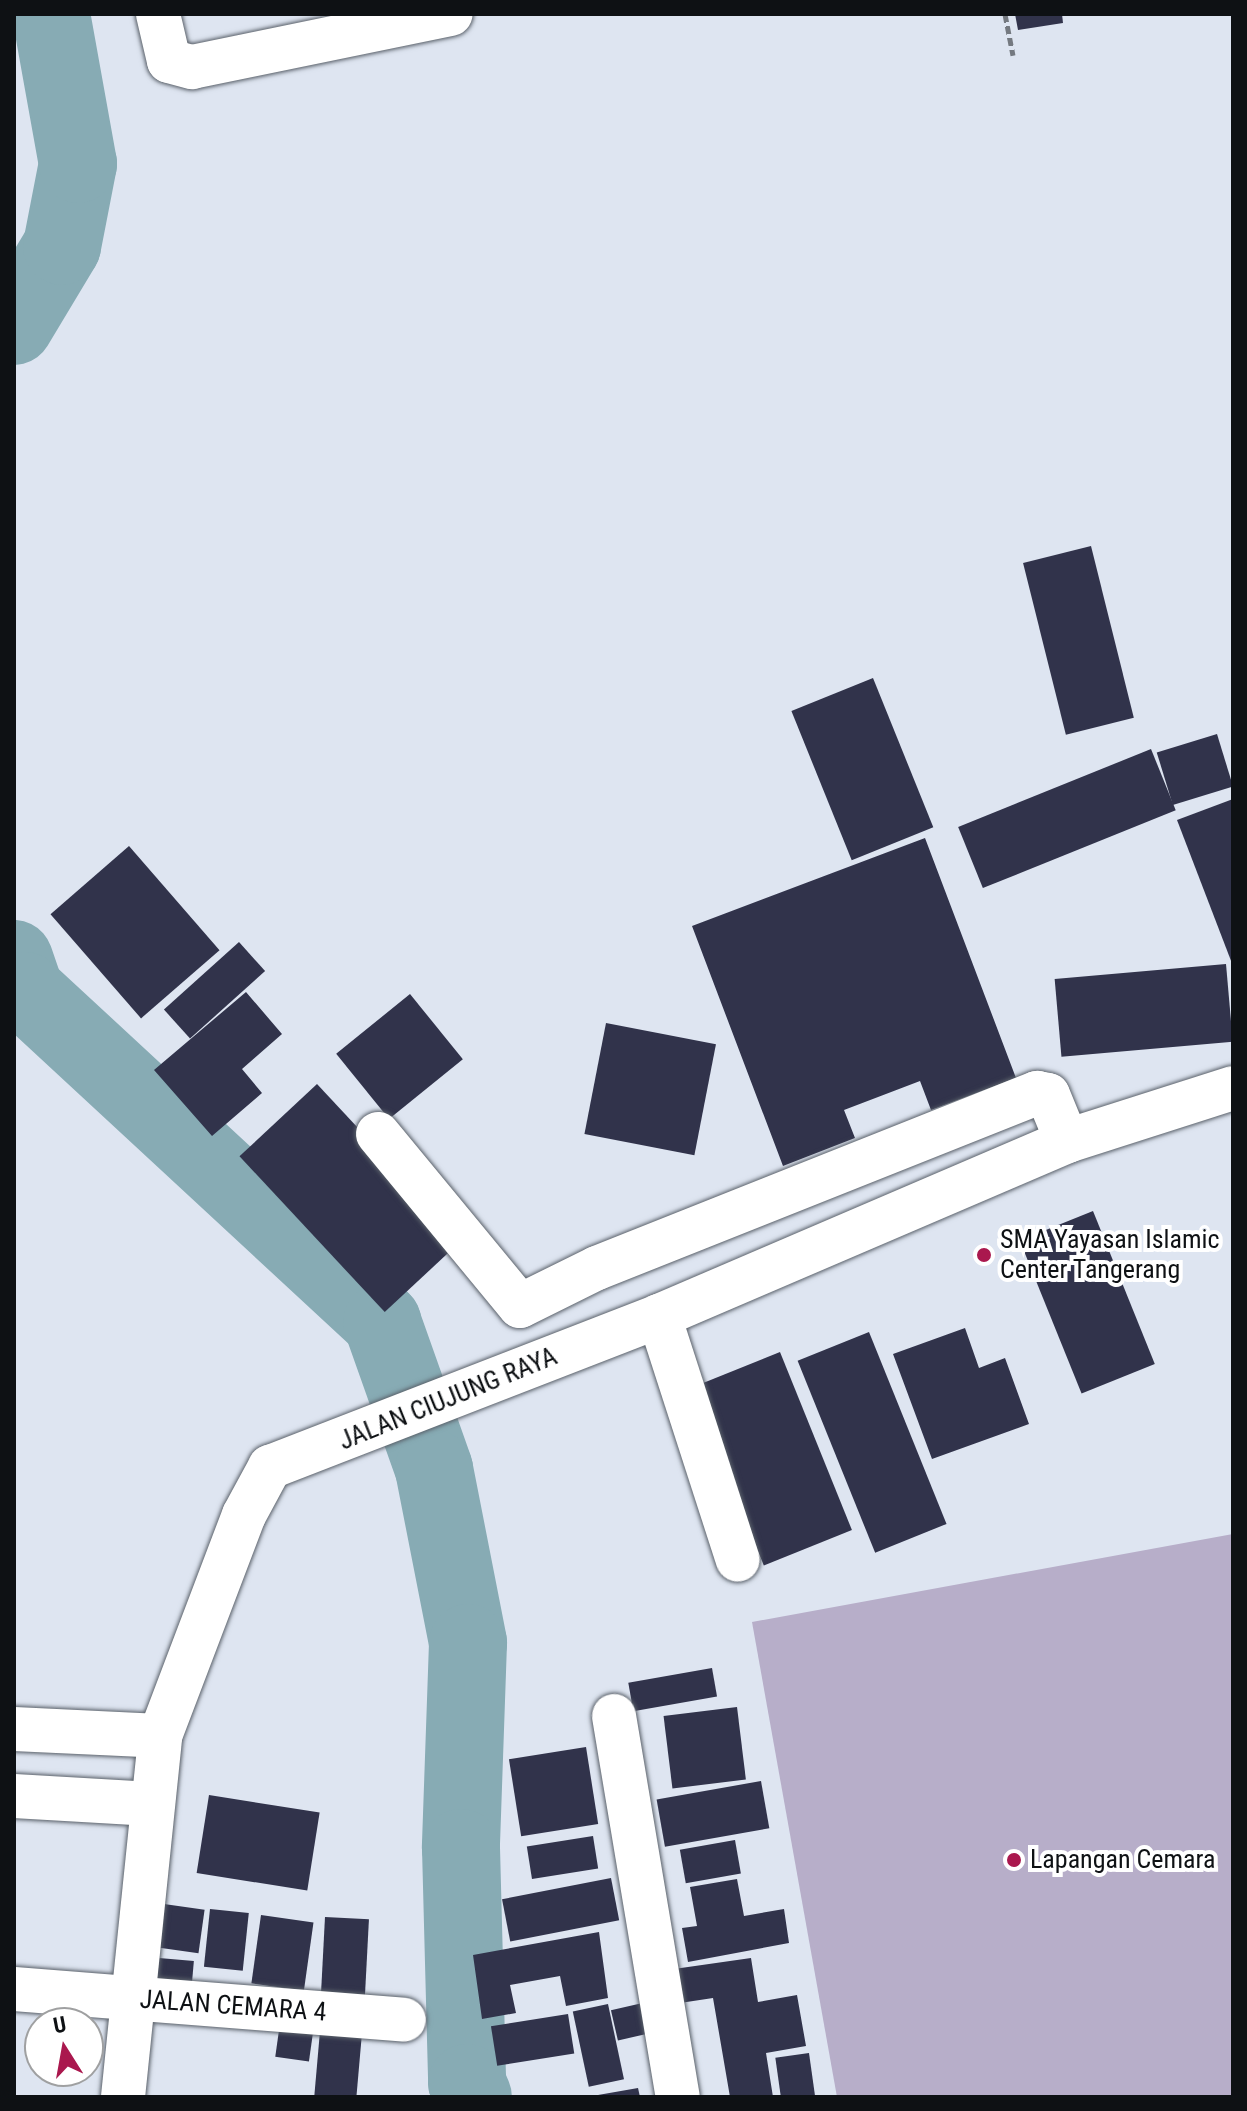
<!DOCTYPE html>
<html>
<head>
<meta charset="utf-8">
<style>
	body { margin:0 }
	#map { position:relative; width:1247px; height:2111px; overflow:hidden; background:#dee5f1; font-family:"Roboto Condensed",sans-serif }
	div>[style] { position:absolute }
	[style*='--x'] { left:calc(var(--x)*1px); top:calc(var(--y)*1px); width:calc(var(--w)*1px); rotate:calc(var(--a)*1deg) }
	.green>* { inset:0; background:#b7aec9 }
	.river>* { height:78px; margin:-39px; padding:0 39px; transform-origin:39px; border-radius:39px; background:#87abb4 }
	.building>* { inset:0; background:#31334b; transform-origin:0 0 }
	.path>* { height:5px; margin-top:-2.5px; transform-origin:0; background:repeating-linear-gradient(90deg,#747980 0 8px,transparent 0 12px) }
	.roads { filter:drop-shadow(0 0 2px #5a616a) drop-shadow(0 0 2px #5a616a) }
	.street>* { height:44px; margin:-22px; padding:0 22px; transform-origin:22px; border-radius:22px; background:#fff }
	.dots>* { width:22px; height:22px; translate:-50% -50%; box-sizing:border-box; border:4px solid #fff; border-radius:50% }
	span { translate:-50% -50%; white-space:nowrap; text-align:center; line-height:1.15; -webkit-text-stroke:8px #fff; paint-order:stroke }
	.poi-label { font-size:26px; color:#0e1114 }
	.left { translate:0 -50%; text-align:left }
	.street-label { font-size:26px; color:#0e1114 }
	.frame { position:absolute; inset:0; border:16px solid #0e1114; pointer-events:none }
	.north { position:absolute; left:24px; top:2007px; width:80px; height:80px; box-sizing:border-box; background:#fff; border:2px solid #9fa0a1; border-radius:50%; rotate:349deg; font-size:22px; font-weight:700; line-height:32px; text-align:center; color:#0e1114 }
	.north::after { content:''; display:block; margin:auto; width:28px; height:36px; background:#aa184e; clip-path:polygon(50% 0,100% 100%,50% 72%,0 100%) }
</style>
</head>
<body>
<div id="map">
	<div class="green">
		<i style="clip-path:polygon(1233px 1534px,1233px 2097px,837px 2097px,752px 1622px)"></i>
	</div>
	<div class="river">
		<i style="--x:14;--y:326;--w:93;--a:-59"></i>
		<i style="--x:62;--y:246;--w:84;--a:-79"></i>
		<i style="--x:78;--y:164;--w:152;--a:-100.2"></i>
		<i style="--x:14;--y:959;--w:34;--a:71"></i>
		<i style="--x:25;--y:991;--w:487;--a:42.8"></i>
		<i style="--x:382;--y:1322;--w:156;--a:70.5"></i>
		<i style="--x:434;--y:1469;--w:177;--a:78.9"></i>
		<i style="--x:468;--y:1643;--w:205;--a:92"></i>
		<i style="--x:461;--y:1848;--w:235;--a:88.5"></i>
		<i style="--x:467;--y:2083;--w:15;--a:67"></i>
	</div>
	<div class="building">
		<i style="clip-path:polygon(1015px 14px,1062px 14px,1063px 23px,1018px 30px)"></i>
		<i style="left:1091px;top:546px;width:177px;height:70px;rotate:76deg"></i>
		<i style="left:873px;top:678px;width:161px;height:88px;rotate:68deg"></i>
		<i style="left:1217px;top:734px;width:55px;height:63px;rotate:73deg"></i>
		<i style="left:1151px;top:749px;width:66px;height:208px;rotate:68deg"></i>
		<i style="clip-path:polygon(1233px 799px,1233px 966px,1177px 820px)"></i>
		<i style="clip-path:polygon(925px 838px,1016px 1078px,931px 1110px,920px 1081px,844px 1110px,855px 1138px,783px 1166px,692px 926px)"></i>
		<i style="left:129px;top:846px;width:138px;height:104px;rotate:49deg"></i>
		<i style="left:239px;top:942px;width:39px;height:101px;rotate:48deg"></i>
		<i style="left:1226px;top:964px;width:78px;height:172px;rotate:85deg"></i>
		<i style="clip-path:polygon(246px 992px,282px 1034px,242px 1069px,262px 1093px,212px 1136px,154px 1070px)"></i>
		<i style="left:410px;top:994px;width:84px;height:95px;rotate:51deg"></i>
		<i style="left:606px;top:1023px;width:112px;height:113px;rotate:11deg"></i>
		<i style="left:317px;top:1084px;width:213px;height:106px;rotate:47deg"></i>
		<i style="left:1093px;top:1211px;width:165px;height:79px;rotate:68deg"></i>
		<i style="clip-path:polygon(965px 1328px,979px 1368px,1005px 1358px,1029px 1424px,932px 1459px,893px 1354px)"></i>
		<i style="left:869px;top:1332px;width:207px;height:77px;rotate:68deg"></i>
		<i style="left:780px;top:1352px;width:192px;height:95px;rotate:68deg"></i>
		<i style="left:712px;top:1668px;width:29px;height:85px;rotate:80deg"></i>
		<i style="left:737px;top:1707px;width:73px;height:74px;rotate:83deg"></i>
		<i style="left:586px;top:1747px;width:78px;height:78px;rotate:81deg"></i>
		<i style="left:761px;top:1781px;width:48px;height:106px;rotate:80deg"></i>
		<i style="left:209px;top:1795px;width:112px;height:79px;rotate:9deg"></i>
		<i style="left:593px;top:1836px;width:33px;height:67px;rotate:81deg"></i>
		<i style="left:735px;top:1840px;width:34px;height:56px;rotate:80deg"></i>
		<i style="left:611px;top:1878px;width:43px;height:111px;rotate:79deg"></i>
		<i style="clip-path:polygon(737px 1879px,744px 1916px,784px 1909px,789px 1943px,688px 1962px,682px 1928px,697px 1926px,690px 1887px)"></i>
		<i style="left:164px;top:1904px;width:41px;height:44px;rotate:8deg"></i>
		<i style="left:210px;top:1909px;width:39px;height:58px;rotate:6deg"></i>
		<i style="left:261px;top:1915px;width:53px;height:69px;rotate:8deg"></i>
		<i style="left:325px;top:1917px;width:44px;height:80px;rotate:3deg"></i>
		<i style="clip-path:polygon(599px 1932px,608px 1998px,566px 2006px,560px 1976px,510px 1985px,516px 2013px,482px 2019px,473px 1955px)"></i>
		<i style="left:159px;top:1958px;width:35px;height:39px;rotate:5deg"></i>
		<i style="clip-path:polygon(751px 1958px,758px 2002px,797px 1995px,806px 2046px,766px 2053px,773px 2097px,730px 2097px,713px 1998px,680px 2003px,674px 1969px)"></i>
		<i style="left:647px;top:2002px;width:31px;height:37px;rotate:77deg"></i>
		<i style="left:608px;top:2004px;width:77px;height:36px;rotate:78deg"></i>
		<i style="left:568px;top:2014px;width:40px;height:78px;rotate:81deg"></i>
		<i style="left:280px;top:2023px;width:34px;height:34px;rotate:8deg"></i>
		<i style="left:320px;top:2031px;width:42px;height:66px;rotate:5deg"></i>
		<i style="left:809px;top:2053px;width:44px;height:34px;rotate:82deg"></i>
		<i style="clip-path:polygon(638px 2088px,640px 2097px,598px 2097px,598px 2095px)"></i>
	</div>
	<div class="path">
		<i style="--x:1005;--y:14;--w:42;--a:79"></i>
	</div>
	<div class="roads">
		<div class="street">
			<i style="--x:158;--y:14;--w:48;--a:76.8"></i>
			<i style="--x:169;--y:61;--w:24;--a:15"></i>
			<i style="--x:192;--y:67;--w:264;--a:-11.6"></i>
			<i style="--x:378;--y:1134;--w:223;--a:50.5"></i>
			<i style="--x:520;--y:1306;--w:86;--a:-26.3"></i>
			<i style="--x:597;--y:1268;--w:474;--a:-21.7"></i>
			<i style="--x:1037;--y:1093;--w:11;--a:10"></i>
			<i style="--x:1048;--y:1095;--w:50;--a:67.6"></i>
			<i style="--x:659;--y:1316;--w:256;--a:72.1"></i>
			<i style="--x:614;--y:1716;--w:386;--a:80.5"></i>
			<i style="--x:14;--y:1729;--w:146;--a:2.7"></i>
			<i style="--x:14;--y:1796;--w:138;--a:3.3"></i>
			<i style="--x:14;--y:1989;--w:391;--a:4.5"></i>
			<i style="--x:123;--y:2097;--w:363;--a:-84.1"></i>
			<i style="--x:160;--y:1736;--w:236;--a:-69.2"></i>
			<i style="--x:244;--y:1515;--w:55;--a:-61.6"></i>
			<i style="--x:270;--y:1467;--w:417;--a:-21.2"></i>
			<i style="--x:659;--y:1316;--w:444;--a:-23.2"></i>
			<i style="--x:1067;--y:1141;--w:174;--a:-17.7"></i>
		</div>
	</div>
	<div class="dots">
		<i style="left:984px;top:1255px;background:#aa184e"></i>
		<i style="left:1014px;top:1860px;background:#aa184e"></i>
	</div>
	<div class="poi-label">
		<span class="left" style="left:1000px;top:1255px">SMA Yayasan Islamic<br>Center Tangerang</span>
		<span class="left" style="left:1030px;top:1860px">Lapangan Cemara</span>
	</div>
	<div class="street-label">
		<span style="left:448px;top:1399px;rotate:-22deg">JALAN CIUJUNG RAYA</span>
		<span style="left:233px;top:2006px;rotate:4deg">JALAN CEMARA 4</span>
	</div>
	<div class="frame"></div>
	<div class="north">U</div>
</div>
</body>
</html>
